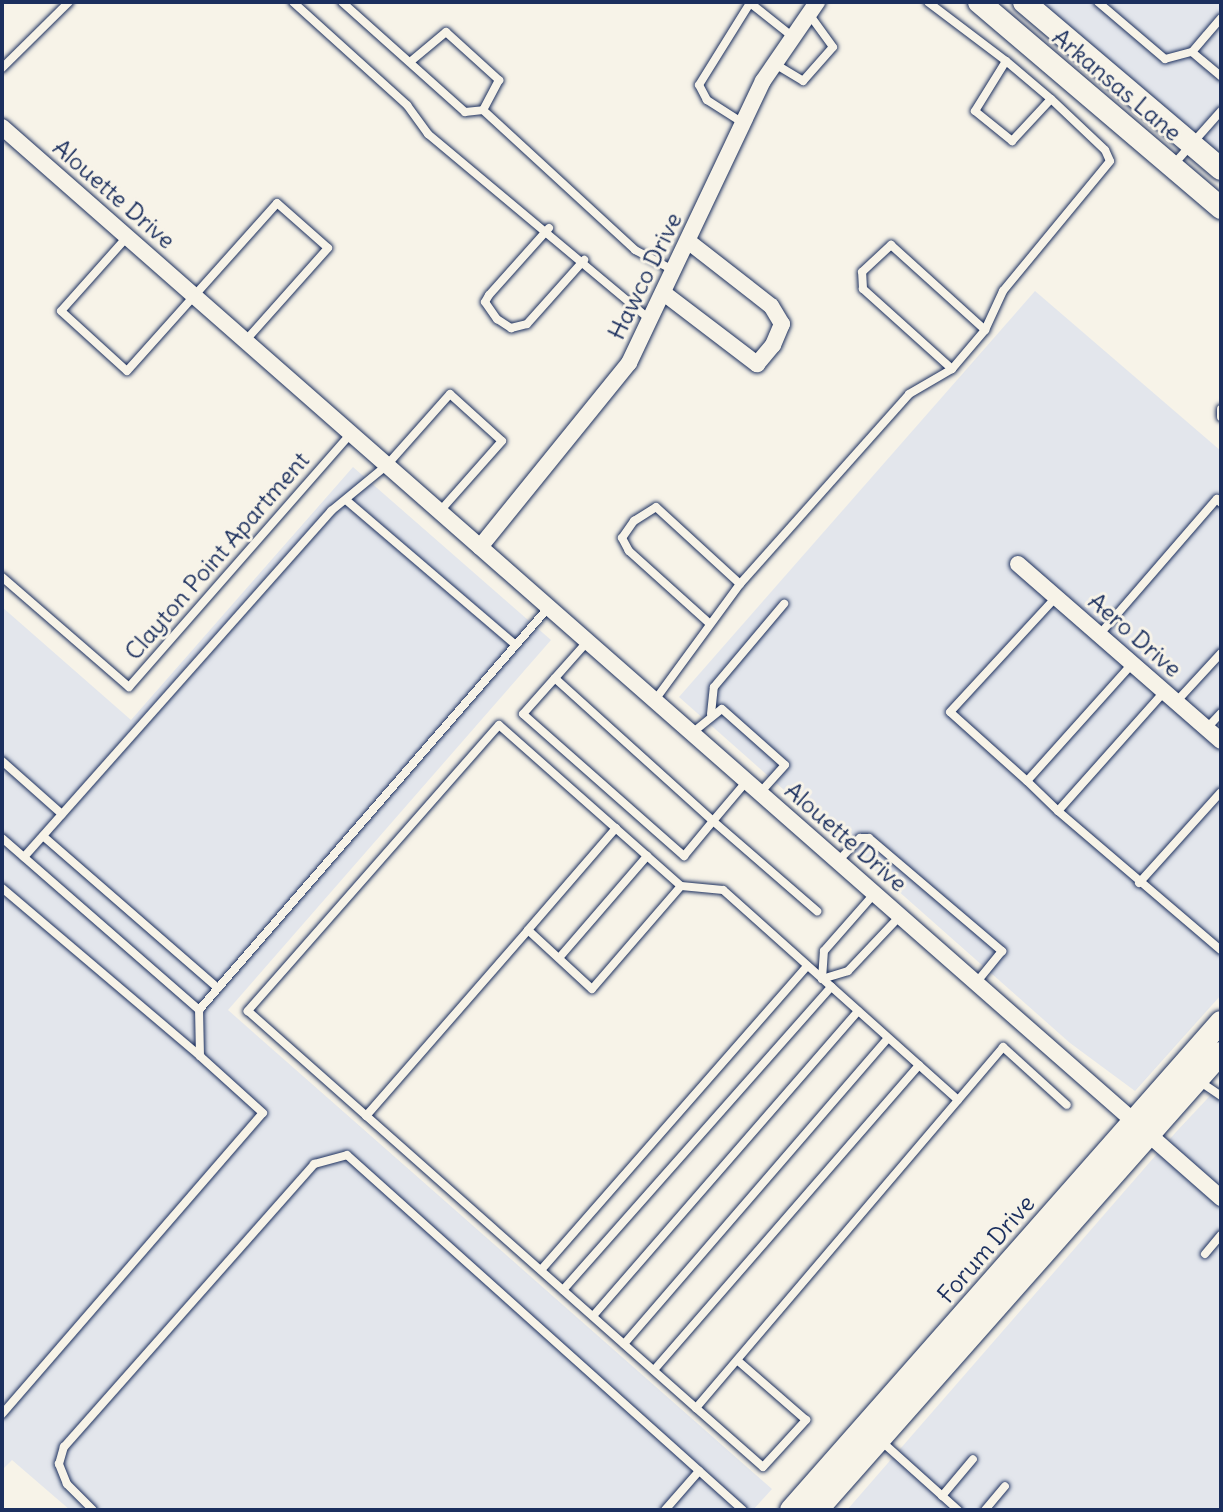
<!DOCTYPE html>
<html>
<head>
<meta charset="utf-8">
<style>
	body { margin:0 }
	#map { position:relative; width:1223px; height:1512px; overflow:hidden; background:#f7f3e8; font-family:Delius,sans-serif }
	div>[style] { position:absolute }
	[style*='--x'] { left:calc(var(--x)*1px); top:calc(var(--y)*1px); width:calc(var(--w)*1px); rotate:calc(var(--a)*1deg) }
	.built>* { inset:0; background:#e3e6ec }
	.roads { filter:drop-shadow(0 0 2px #1b2f5e) drop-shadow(0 0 2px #1b2f5e) }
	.lane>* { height:8px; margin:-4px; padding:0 4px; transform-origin:4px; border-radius:4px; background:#f7f3e8 }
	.street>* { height:16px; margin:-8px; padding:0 8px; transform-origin:8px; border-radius:8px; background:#f7f3e8 }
	.secondary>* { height:22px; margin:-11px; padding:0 11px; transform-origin:11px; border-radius:11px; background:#f7f3e8 }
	span { translate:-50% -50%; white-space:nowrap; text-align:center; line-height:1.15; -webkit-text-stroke:6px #f7f3e8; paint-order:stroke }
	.street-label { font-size:24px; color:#1b2f5e }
	.frame { position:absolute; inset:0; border:4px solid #1b2f5e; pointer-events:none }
</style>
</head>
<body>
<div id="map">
	<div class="built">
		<i style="clip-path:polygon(1040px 2px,1221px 2px,1221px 156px,1186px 125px)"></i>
		<i style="clip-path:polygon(1035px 291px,1221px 451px,1221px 995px,1135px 1091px,1070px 1043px,679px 697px)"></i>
		<i style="clip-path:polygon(353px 467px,551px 640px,228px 1010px,772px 1489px,753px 1510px,70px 1510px,12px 1460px,2px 1470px,2px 607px,131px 720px)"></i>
		<i style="clip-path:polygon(1221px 1084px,1221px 1510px,847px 1510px,1176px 1132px)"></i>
	</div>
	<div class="roads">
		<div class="lane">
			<i style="--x:293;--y:2;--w:154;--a:42.1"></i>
			<i style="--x:407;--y:105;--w:36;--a:54"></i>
			<i style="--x:428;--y:134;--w:288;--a:39.9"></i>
			<i style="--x:342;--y:2;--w:165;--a:41.8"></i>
			<i style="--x:465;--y:112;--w:18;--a:-6"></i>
			<i style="--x:483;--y:110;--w:207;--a:42.6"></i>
			<i style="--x:635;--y:250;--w:45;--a:27.7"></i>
			<i style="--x:749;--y:2;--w:56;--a:38.5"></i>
			<i style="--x:928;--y:2;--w:98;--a:37.1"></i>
			<i style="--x:1098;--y:2;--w:88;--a:40.4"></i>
			<i style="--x:1165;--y:59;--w:28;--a:-15"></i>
			<i style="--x:1192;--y:52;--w:38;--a:40"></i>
			<i style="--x:1192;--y:52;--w:45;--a:-49.5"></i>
			<i style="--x:410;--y:62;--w:47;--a:-39.8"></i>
			<i style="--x:446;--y:32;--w:72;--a:42.2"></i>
			<i style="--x:499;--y:80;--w:34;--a:118"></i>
			<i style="--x:775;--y:64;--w:33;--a:31"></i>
			<i style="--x:803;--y:81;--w:45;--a:-48.6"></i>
			<i style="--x:833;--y:47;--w:41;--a:-126"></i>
			<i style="--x:2;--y:68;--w:94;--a:-44.6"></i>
			<i style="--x:743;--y:123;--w:43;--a:-147.4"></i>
			<i style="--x:707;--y:100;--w:17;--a:-118"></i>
			<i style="--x:699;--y:85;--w:97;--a:-58.1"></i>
			<i style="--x:1174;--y:164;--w:71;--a:-48.4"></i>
			<i style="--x:549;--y:228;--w:90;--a:131.8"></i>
			<i style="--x:489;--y:295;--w:8;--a:120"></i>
			<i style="--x:485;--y:302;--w:21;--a:55"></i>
			<i style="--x:497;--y:319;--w:17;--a:33"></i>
			<i style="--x:511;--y:328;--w:16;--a:-14"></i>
			<i style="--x:527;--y:324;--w:86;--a:-48.3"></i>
			<i style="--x:127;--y:237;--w:99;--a:131.7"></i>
			<i style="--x:61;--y:311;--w:89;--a:42.3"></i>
			<i style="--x:127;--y:371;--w:225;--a:-48.2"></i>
			<i style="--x:277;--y:203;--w:68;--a:41.4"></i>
			<i style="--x:328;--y:248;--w:125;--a:131.7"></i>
			<i style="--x:952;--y:369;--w:120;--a:-138"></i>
			<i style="--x:863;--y:289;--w:17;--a:-93"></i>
			<i style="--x:862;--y:272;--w:40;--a:-43"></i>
			<i style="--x:891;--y:245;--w:127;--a:42.1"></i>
			<i style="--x:1221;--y:409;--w:8;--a:90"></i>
			<i style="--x:346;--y:500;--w:223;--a:40.5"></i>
			<i style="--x:2;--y:577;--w:168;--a:40.9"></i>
			<i style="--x:129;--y:687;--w:337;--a:-48.8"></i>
			<i style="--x:709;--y:623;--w:108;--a:-138"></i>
			<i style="--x:629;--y:551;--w:15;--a:-118"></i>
			<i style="--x:622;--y:538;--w:21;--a:-55"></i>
			<i style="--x:634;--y:521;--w:26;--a:-32"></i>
			<i style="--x:656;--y:507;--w:114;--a:42.5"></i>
			<i style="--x:1099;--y:635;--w:180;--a:-49.1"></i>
			<i style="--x:1217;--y:499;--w:6;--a:45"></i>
			<i style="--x:1132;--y:664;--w:157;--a:131.9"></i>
			<i style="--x:1027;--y:781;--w:43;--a:44.1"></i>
			<i style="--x:1058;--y:811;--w:159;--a:-48.3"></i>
			<i style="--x:555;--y:678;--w:48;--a:131.6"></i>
			<i style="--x:523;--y:714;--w:215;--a:41.4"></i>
			<i style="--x:684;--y:856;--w:45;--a:-50.4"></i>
			<i style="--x:713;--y:821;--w:213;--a:-137.9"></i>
			<i style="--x:555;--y:678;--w:48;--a:-48.4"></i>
			<i style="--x:655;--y:700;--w:144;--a:-53.8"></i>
			<i style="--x:740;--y:584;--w:254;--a:-48.3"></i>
			<i style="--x:909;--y:394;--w:50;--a:-30.2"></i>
			<i style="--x:952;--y:369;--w:51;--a:-49.8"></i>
			<i style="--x:985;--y:330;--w:43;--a:-65.2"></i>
			<i style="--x:1003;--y:291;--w:168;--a:-50.5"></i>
			<i style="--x:1110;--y:161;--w:12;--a:-114"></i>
			<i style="--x:1105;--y:150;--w:74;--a:-136.6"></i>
			<i style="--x:1051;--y:99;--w:59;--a:-139.8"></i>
			<i style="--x:1006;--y:61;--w:59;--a:121.8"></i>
			<i style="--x:975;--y:111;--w:48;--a:39"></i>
			<i style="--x:1012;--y:141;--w:57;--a:-47.1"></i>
			<i style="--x:1176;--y:702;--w:67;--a:-47.4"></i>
			<i style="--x:711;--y:714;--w:27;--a:-84"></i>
			<i style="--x:714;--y:687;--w:109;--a:-49.9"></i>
			<i style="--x:1207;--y:728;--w:21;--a:-47"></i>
			<i style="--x:692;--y:733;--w:38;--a:-39"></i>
			<i style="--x:722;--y:709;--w:84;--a:41.6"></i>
			<i style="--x:785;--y:765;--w:38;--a:132"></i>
			<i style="--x:2;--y:761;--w:80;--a:41.5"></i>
			<i style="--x:1027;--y:781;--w:103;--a:-138.1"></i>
			<i style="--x:950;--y:712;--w:156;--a:-47.3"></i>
			<i style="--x:746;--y:782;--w:51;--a:130.2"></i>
			<i style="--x:713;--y:821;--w:138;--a:40.9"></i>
			<i style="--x:1058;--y:811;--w:214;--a:40.5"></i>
			<i style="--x:616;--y:828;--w:135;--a:130.8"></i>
			<i style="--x:528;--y:930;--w:87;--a:42.7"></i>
			<i style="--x:592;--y:989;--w:136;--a:-49.2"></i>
			<i style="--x:43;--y:836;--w:232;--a:41"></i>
			<i style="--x:2;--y:838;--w:262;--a:41.1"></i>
			<i style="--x:199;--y:1010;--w:532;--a:-49.04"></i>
			<i style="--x:24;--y:857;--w:463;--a:-48.4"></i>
			<i style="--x:331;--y:511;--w:72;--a:-39.4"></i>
			<i style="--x:387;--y:465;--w:95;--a:-48.4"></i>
			<i style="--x:450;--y:394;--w:70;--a:42.1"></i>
			<i style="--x:502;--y:441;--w:94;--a:131.5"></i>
			<i style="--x:838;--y:861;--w:32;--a:-46"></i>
			<i style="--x:860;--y:838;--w:9;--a:0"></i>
			<i style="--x:869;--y:838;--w:175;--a:40.4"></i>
			<i style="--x:1002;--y:951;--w:41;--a:129.1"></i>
			<i style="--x:1139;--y:883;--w:122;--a:-48"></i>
			<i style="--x:2;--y:888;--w:260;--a:40.3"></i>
			<i style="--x:559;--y:958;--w:135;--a:-49.2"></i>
			<i style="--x:822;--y:979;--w:28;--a:-86"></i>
			<i style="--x:824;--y:951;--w:76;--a:-48.7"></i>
			<i style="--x:822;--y:979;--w:27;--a:-17"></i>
			<i style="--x:848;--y:971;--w:76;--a:-46.6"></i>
			<i style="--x:1199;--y:1081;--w:27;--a:34"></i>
			<i style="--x:958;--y:1100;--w:315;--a:-138.2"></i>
			<i style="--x:723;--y:890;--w:42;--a:-174.6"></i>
			<i style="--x:681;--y:886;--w:243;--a:-138.5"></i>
			<i style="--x:499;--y:725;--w:381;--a:131.3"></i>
			<i style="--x:248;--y:1011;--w:599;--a:41.55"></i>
			<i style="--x:696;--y:1408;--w:474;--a:-49.6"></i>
			<i style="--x:1003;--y:1047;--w:86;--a:42.2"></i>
			<i style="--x:366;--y:1116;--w:247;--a:-48.9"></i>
			<i style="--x:1205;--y:1254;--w:25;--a:-50"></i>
			<i style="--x:541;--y:1270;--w:404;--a:-48.8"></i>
			<i style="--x:563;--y:1290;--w:405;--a:-48.5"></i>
			<i style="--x:593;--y:1316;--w:404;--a:-49"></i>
			<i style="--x:624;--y:1344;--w:404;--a:-49.2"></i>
			<i style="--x:654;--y:1370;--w:404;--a:-49"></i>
			<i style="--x:696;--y:1408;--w:89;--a:41.4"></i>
			<i style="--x:763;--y:1467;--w:64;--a:-47.5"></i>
			<i style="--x:806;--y:1420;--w:91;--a:-139"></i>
			<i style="--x:2;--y:1414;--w:398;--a:-49.1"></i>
			<i style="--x:263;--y:1113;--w:85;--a:-137.9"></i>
			<i style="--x:200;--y:1056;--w:46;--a:-91.2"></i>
			<i style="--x:880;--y:1440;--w:105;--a:41.9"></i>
			<i style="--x:942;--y:1496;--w:48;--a:-50"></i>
			<i style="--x:93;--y:1510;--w:37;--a:-135"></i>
			<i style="--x:67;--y:1484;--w:22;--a:-112"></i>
			<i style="--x:59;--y:1464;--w:18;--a:-74"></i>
			<i style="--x:64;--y:1447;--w:378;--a:-48.5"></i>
			<i style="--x:314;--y:1164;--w:34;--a:-15"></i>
			<i style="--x:347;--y:1155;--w:532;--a:41.88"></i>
			<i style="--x:665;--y:1510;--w:52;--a:-48.9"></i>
			<i style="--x:985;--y:1510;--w:31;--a:-50"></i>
		</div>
		<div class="street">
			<i style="--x:2;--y:127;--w:1623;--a:41.3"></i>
			<i style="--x:665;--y:294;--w:116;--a:37.3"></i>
			<i style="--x:757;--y:364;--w:25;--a:-50"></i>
			<i style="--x:773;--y:345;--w:23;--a:-67"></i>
			<i style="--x:782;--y:324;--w:21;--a:-121"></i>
			<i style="--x:771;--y:306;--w:104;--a:-142"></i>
			<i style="--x:480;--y:547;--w:237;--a:-51"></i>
			<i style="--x:629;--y:363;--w:312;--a:-64.6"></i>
			<i style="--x:763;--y:81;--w:96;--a:-55.6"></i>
			<i style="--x:1018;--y:564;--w:269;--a:41.1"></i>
		</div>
		<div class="secondary">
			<i style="--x:979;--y:2;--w:318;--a:40.4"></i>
			<i style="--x:1024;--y:2;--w:258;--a:40.3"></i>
			<i style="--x:791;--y:1510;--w:650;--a:-48.62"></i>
			<i style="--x:817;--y:1510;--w:610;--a:-48.52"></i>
		</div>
	</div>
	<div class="street-label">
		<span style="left:1117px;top:85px;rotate:40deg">Arkansas Lane</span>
		<span style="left:114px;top:194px;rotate:41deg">Alouette Drive</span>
		<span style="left:645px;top:276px;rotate:-64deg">Hawco Drive</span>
		<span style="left:217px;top:556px;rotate:-49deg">Clayton Point Apartment</span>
		<span style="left:1135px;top:635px;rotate:41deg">Aero Drive</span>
		<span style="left:846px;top:837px;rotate:41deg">Alouette Drive</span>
		<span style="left:986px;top:1249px;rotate:-49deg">Forum Drive</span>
	</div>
	<div class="frame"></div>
</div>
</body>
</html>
